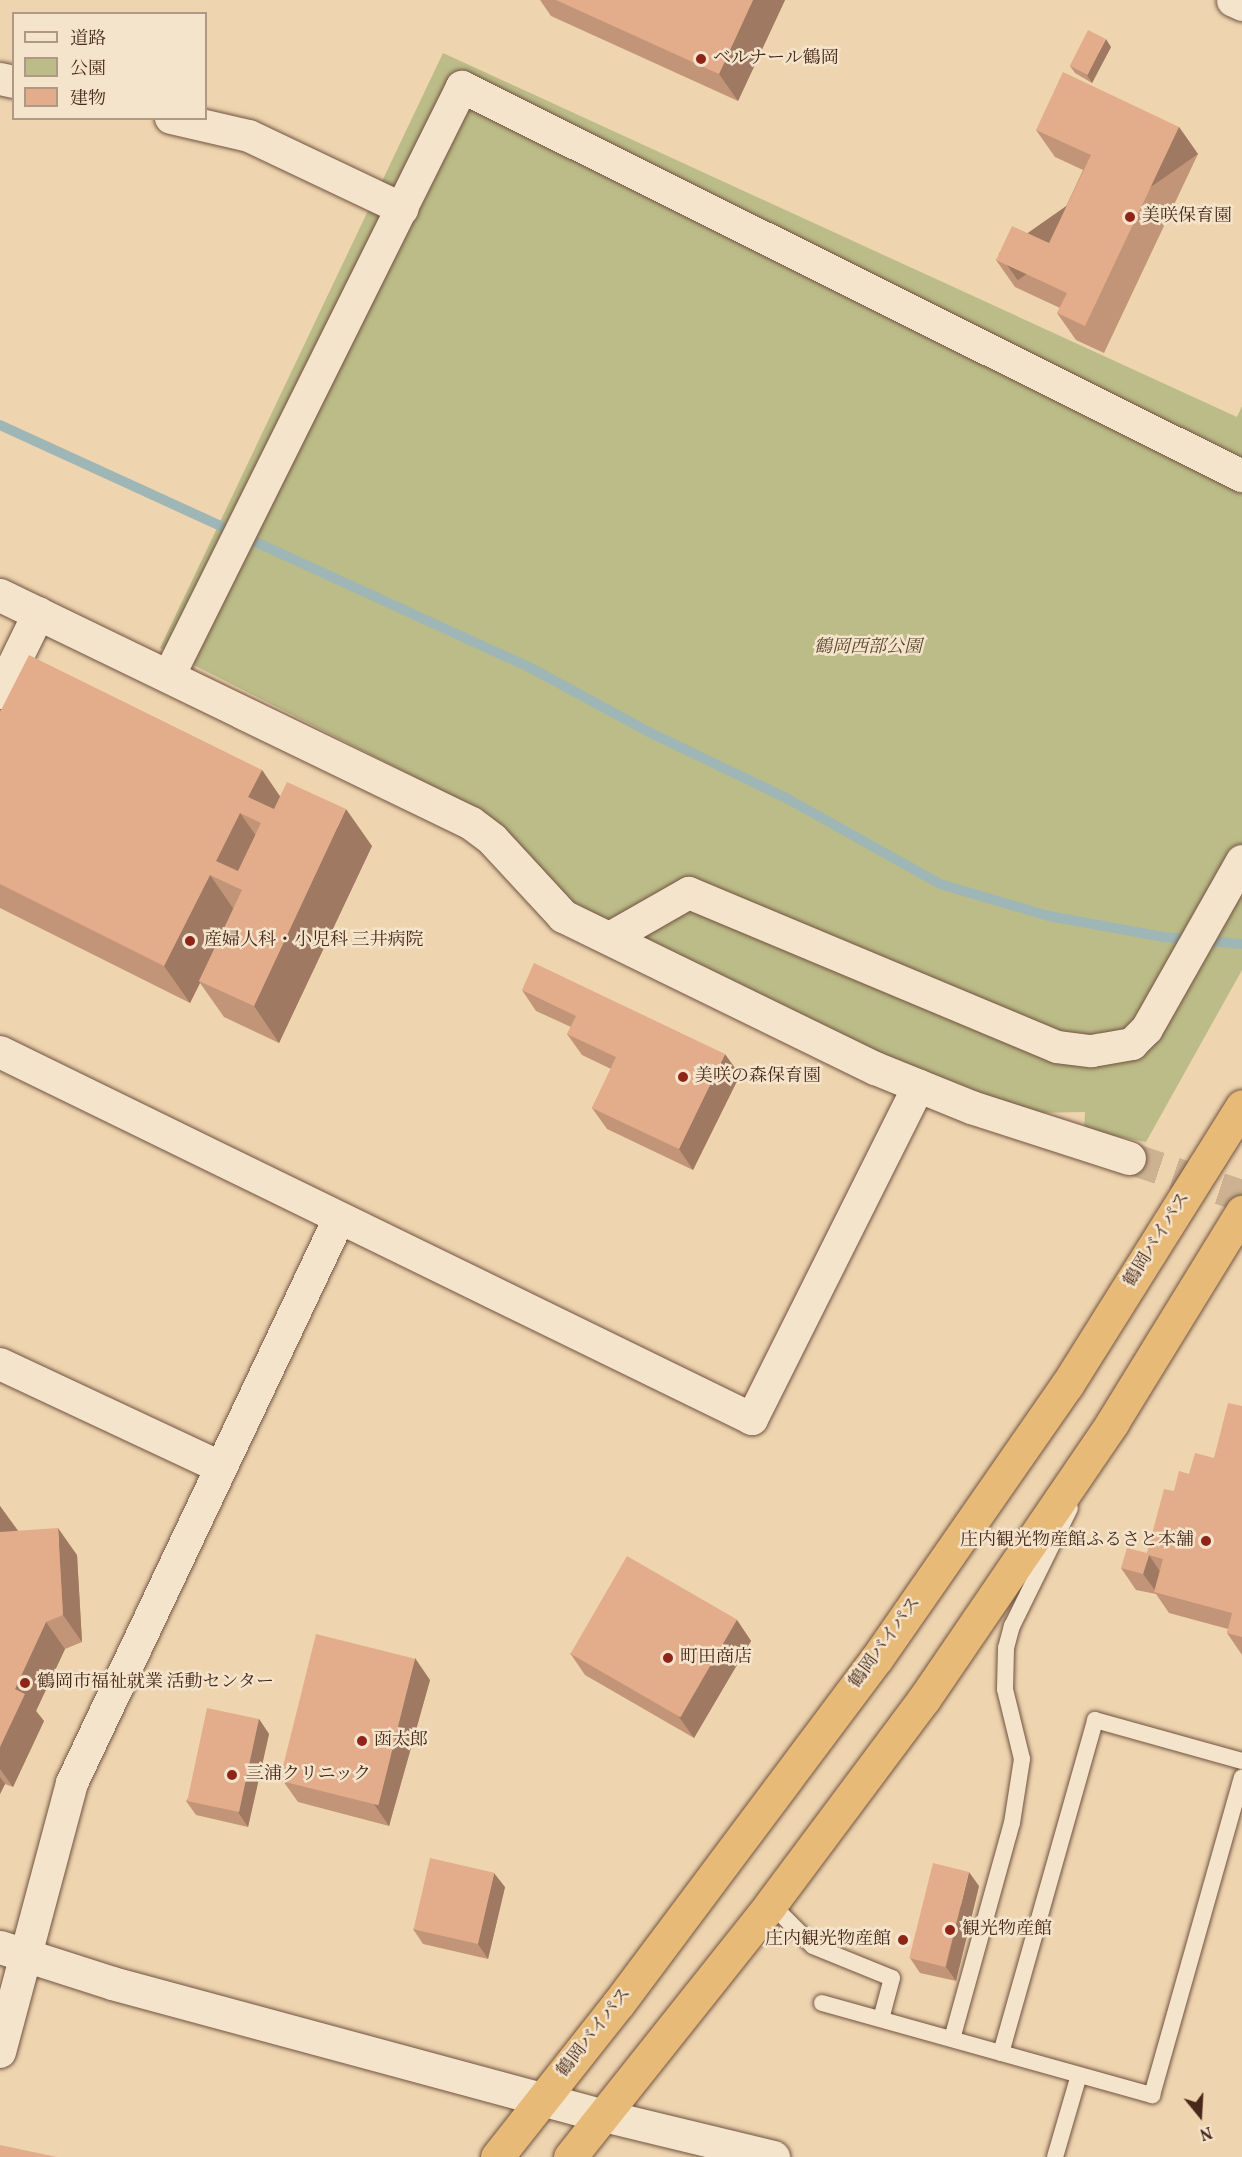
<!DOCTYPE html>
<html>
<head>
<meta charset="utf-8">
<style>
	body { margin:0 }
	#map { position:relative; width:1242px; height:2157px; overflow:hidden; background:#eed5b0; font-family:Vollkorn,"Noto Serif JP",serif }
	div>[style] { position:absolute }
	[style*='--x'] { left:calc(var(--x)*1px); top:calc(var(--y)*1px); width:calc(var(--w)*1px); rotate:calc(var(--a)*1deg) }
	.green>* { inset:0; background:#bcbc88 }
	.stream>* { height:10px; margin:-5px; padding:0 5px; transform-origin:5px; border-radius:5px; background:#9eb6b6 }
	.minor-tunnel>* { height:32px; margin-top:-16px; transform-origin:0; background:repeating-linear-gradient(90deg,#cdb292 0 32px,transparent 0 48px) }
	.roads { filter:drop-shadow(0 0 2px #725340) drop-shadow(0 0 2px #725340) }
	.service>* { height:16px; margin:-8px; padding:0 8px; transform-origin:8px; border-radius:8px; background:#f4e4cc }
	.minor>* { height:32px; margin:-16px; padding:0 16px; transform-origin:16px; border-radius:16px; background:#f4e4cc }
	.tertiary>* { height:33px; margin:-16.5px; padding:0 16.5px; transform-origin:16.5px; border-radius:16.5px; background:#f4e4cc }
	.trunk>* { height:33px; margin:-16.5px; padding:0 16.5px; transform-origin:16.5px; border-radius:16.5px; background:#e7ba78 }
	.wall>* { inset:0; background:#c39578 }
	.shaded-wall>* { inset:0; background:#9f7961; transform-origin:0 0 }
	.building>* { inset:0; background:#e3ad8b; transform-origin:0 0 }
	.dots>* { width:16px; height:16px; translate:-50% -50%; box-sizing:border-box; border:3px solid #f4e4cc; border-radius:50% }
	span { translate:-50% -50%; white-space:nowrap; text-align:center; line-height:1.15; -webkit-text-stroke:5px #f4e4cc; paint-order:stroke }
	.poi-label { font-size:18px; color:#48281a }
	.left { translate:0 -50%; text-align:left }
	.right { translate:-100% -50%; text-align:right }
	.park-label { font-size:18px; color:#5f4630; font-style:italic }
	.street-label { font-size:18px; color:#48281a }
	.legend { position:absolute; left:12px; top:12px; width:195px; height:108px; box-sizing:border-box; background:#f4e4cc; border:2px solid #af9985; margin:0; padding:8px 10px; list-style:none; font-size:18px; color:#48281a }
	.legend li { display:flex; align-items:center; gap:12px; height:30px }
	.legend b { width:30px; border:2px solid #af9985 }
	.north { position:absolute; left:1170px; top:2085px; width:60px; height:60px; -webkit-text-stroke:4px #f4e4cc; paint-order:stroke; rotate:162deg; font-size:16px; font-weight:700; line-height:24px; text-align:center; color:#48281a }
	.north::after { content:''; display:block; margin:auto; width:21px; height:27px; background:#48281a; clip-path:polygon(50% 0,100% 100%,50% 72%,0 100%) }
</style>
</head>
<body>
<div id="map">
	<div class="green">
		<i style="clip-path:polygon(443px 53px,1237px 417px,1242px 406px,1242px 970px,1146px 1142px,1084px 1130px,1085px 1112px,1033px 1113px,878px 1053px,589px 920px,482px 811px,160px 648px)"></i>
	</div>
	<div class="stream">
		<i style="--x:0;--y:425;--w:584;--a:24.59"></i>
		<i style="--x:531;--y:668;--w:134;--a:28.5"></i>
		<i style="--x:649;--y:732;--w:154;--a:25.7"></i>
		<i style="--x:788;--y:799;--w:174;--a:29.2"></i>
		<i style="--x:940;--y:884;--w:114;--a:16.4"></i>
		<i style="--x:1049;--y:916;--w:116;--a:10.4"></i>
		<i style="--x:1163;--y:937;--w:79;--a:5.1"></i>
	</div>
	<div class="minor-tunnel">
		<i style="--x:1129;--y:1158;--w:119;--a:18.6"></i>
	</div>
	<div class="roads">
		<div class="service">
			<i style="--x:771;--y:1904;--w:59;--a:45"></i>
			<i style="--x:813;--y:1946;--w:85;--a:22.1"></i>
			<i style="--x:892;--y:1978;--w:42;--a:105"></i>
			<i style="--x:822;--y:2003;--w:343;--a:15.6"></i>
			<i style="--x:1152;--y:2095;--w:330;--a:-74.2"></i>
			<i style="--x:952;--y:2039;--w:224;--a:-74.5"></i>
			<i style="--x:1012;--y:1823;--w:65;--a:-81.1"></i>
			<i style="--x:1022;--y:1759;--w:72;--a:-103.7"></i>
			<i style="--x:1005;--y:1689;--w:41;--a:-88.6"></i>
			<i style="--x:1006;--y:1648;--w:23;--a:-75"></i>
			<i style="--x:1012;--y:1626;--w:131;--a:-63.8"></i>
			<i style="--x:1001;--y:2053;--w:346;--a:-74.2"></i>
			<i style="--x:1095;--y:1720;--w:153;--a:15.6"></i>
			<i style="--x:1055;--y:2157;--w:85;--a:-73.7"></i>
		</div>
		<div class="minor">
			<i style="--x:0;--y:79;--w:14;--a:12"></i>
			<i style="--x:171;--y:118;--w:80;--a:13"></i>
			<i style="--x:249;--y:136;--w:170;--a:25.4"></i>
			<i style="--x:169;--y:676;--w:658;--a:-63.55"></i>
			<i style="--x:462;--y:87;--w:872;--a:26.51"></i>
			<i style="--x:0;--y:693;--w:89;--a:-64"></i>
			<i style="--x:610;--y:938;--w:91;--a:-29.7"></i>
			<i style="--x:689;--y:893;--w:399;--a:22.7"></i>
			<i style="--x:1057;--y:1047;--w:35;--a:7"></i>
			<i style="--x:1092;--y:1051;--w:41;--a:-9.9"></i>
			<i style="--x:1132;--y:1044;--w:21;--a:-45"></i>
			<i style="--x:1147;--y:1029;--w:193;--a:-60.5"></i>
			<i style="--x:0;--y:1052;--w:837;--a:26.01"></i>
			<i style="--x:752;--y:1419;--w:373;--a:-63.4"></i>
			<i style="--x:0;--y:1364;--w:243;--a:25.1"></i>
			<i style="--x:0;--y:2052;--w:278;--a:-75"></i>
			<i style="--x:72;--y:1783;--w:624;--a:-64.67"></i>
			<i style="--x:604;--y:2116;--w:175;--a:13.6"></i>
		</div>
		<div class="tertiary">
			<i style="--x:1233;--y:0;--w:10;--a:24"></i>
			<i style="--x:0;--y:595;--w:523;--a:25.83"></i>
			<i style="--x:471;--y:823;--w:26;--a:37"></i>
			<i style="--x:492;--y:839;--w:105;--a:47.3"></i>
			<i style="--x:563;--y:916;--w:347;--a:26"></i>
			<i style="--x:875;--y:1068;--w:104;--a:22.1"></i>
			<i style="--x:971;--y:1107;--w:166;--a:17.9"></i>
			<i style="--x:0;--y:1947;--w:118;--a:17.8"></i>
			<i style="--x:112;--y:1983;--w:510;--a:15.13"></i>
		</div>
		<div class="trunk">
			<i style="--x:497;--y:2157;--w:195;--a:-51.7"></i>
			<i style="--x:618;--y:2004;--w:432;--a:-53.2"></i>
			<i style="--x:877;--y:1658;--w:333;--a:-55.2"></i>
			<i style="--x:1067;--y:1385;--w:329;--a:-57.9"></i>
			<i style="--x:570;--y:2157;--w:323;--a:-51.5"></i>
			<i style="--x:771;--y:1904;--w:256;--a:-53.3"></i>
			<i style="--x:924;--y:1699;--w:334;--a:-55.7"></i>
			<i style="--x:1112;--y:1423;--w:248;--a:-58.4"></i>
		</div>
	</div>
	<div class="wall">
		<i style="clip-path:polygon(540px 0,785px 0,738px 101px,551px 16px)"></i>
		<i style="clip-path:polygon(1111px 47px,1092px 83px,1075px 73px,1070px 66px)"></i>
		<i style="clip-path:polygon(1179px 127px,1198px 154px,1104px 353px,1076px 340px,1057px 313px,1060px 308px,1015px 287px,996px 260px,1049px 243px,1083px 170px,1055px 157px,1036px 130px)"></i>
		<i style="clip-path:polygon(0 712px,262px 770px,280px 796px,372px 846px,279px 1043px,224px 1017px,200px 983px,190px 1003px,0 908px)"></i>
		<i style="clip-path:polygon(522px 990px,740px 1075px,693px 1170px,607px 1129px,592px 1108px,611px 1069px,582px 1055px,567px 1034px,571px 1027px,536px 1011px)"></i>
		<i style="clip-path:polygon(1242px 1406px,1242px 1655px,1227px 1633px,1228px 1629px,1169px 1613px,1156px 1594px,1136px 1590px,1121px 1568px,1147px 1553px,1174px 1491px,1189px 1474px,1214px 1458px)"></i>
		<i style="clip-path:polygon(0 1506px,17px 1531px,77px 1555px,82px 1642px,65px 1649px,36px 1711px,44px 1721px,13px 1787px,5px 1784px,0 1794px)"></i>
		<i style="clip-path:polygon(737px 1620px,751px 1641px,694px 1738px,585px 1675px,570px 1653px)"></i>
		<i style="clip-path:polygon(430px 1680px,389px 1826px,298px 1802px,283px 1781px)"></i>
		<i style="clip-path:polygon(259px 1719px,269px 1734px,248px 1827px,196px 1815px,186px 1801px)"></i>
		<i style="clip-path:polygon(979px 1886px,956px 1981px,920px 1973px,910px 1958px)"></i>
		<i style="clip-path:polygon(505px 1887px,488px 1959px,423px 1944px,413px 1929px)"></i>
	</div>
	<div class="shaded-wall">
		<i style="clip-path:polygon(753px 0,785px 0,738px 101px,719px 74px)"></i>
		<i style="clip-path:polygon(1106px 39px,1111px 47px,1092px 83px,1087px 75px)"></i>
		<i style="left:1179px;top:127px;width:33px;height:220px;rotate:55deg"></i>
		<i style="clip-path:polygon(262px 770px,287px 807px,274px 834px,248px 797px)"></i>
		<i style="clip-path:polygon(346px 809px,372px 846px,279px 1043px,254px 1006px)"></i>
		<i style="clip-path:polygon(240px 813px,266px 850px,244px 893px,216px 861px)"></i>
		<i style="clip-path:polygon(210px 875px,235px 911px,199px 981px,200px 983px,190px 1003px,164px 966px)"></i>
		<i style="clip-path:polygon(725px 1054px,740px 1075px,693px 1170px,679px 1149px)"></i>
		<i style="clip-path:polygon(0 1506px,19px 1532px,0 1550px)"></i>
		<i style="clip-path:polygon(58px 1528px,77px 1555px,82px 1642px,63px 1615px)"></i>
		<i style="clip-path:polygon(1149px 1555px,1163px 1576px,1157px 1593px,1143px 1574px)"></i>
		<i style="clip-path:polygon(737px 1620px,751px 1641px,694px 1738px,679px 1717px)"></i>
		<i style="clip-path:polygon(46px 1622px,65px 1649px,36px 1711px,44px 1721px,13px 1787px,0 1769px,0 1747px,15px 1689px)"></i>
		<i style="clip-path:polygon(415px 1658px,430px 1680px,389px 1826px,374px 1804px)"></i>
		<i style="clip-path:polygon(259px 1719px,269px 1734px,248px 1827px,238px 1812px)"></i>
		<i style="clip-path:polygon(0 1777px,5px 1784px,0 1794px)"></i>
		<i style="clip-path:polygon(969px 1872px,979px 1886px,956px 1981px,946px 1967px)"></i>
		<i style="clip-path:polygon(494px 1873px,505px 1887px,488px 1959px,478px 1944px)"></i>
	</div>
	<div class="building">
		<i style="clip-path:polygon(556px 0,753px 0,719px 74px)"></i>
		<i style="left:1088px;top:30px;width:20px;height:40px;rotate:27deg"></i>
		<i style="clip-path:polygon(1063px 72px,1179px 127px,1085px 326px,1057px 313px,1067px 293px,996px 260px,1012px 226px,1049px 243px,1091px 155px,1036px 130px)"></i>
		<i style="clip-path:polygon(evenodd,29px 655px,262px 770px,248px 797px,274px 809px,287px 782px,346px 809px,254px 1006px,199px 981px,242px 890px,210px 875px,164px 966px,0 884px,0 712px,29px 655px,240px 813px,261px 823px,238px 871px,216px 861px,240px 813px)"></i>
		<i style="clip-path:polygon(534px 963px,725px 1054px,679px 1149px,592px 1108px,616px 1057px,567px 1034px,576px 1016px,522px 990px)"></i>
		<i style="clip-path:polygon(1228px 1403px,1242px 1406px,1242px 1637px,1227px 1633px,1232px 1613px,1154px 1592px,1163px 1559px,1149px 1555px,1143px 1574px,1121px 1568px,1127px 1548px,1147px 1553px,1164px 1489px,1174px 1491px,1179px 1471px,1189px 1474px,1195px 1453px,1214px 1458px)"></i>
		<i style="clip-path:polygon(58px 1528px,63px 1615px,46px 1622px,15px 1689px,25px 1694px,0 1747px,0 1532px)"></i>
		<i style="left:627px;top:1556px;width:127px;height:113px;rotate:30deg"></i>
		<i style="left:316px;top:1634px;width:102px;height:151px;rotate:14deg"></i>
		<i style="left:207px;top:1708px;width:53px;height:95px;rotate:12deg"></i>
		<i style="left:430px;top:1858px;width:66px;height:73px;rotate:13deg"></i>
		<i style="left:933px;top:1863px;width:37px;height:98px;rotate:14deg"></i>
		<i style="clip-path:polygon(0 2145px,57px 2157px,0 2157px)"></i>
	</div>
	<div class="dots">
		<i style="left:701px;top:59px;background:#8f2418"></i>
		<i style="left:1130px;top:217px;background:#8f2418"></i>
		<i style="left:190px;top:941px;background:#8f2418"></i>
		<i style="left:683px;top:1077px;background:#8f2418"></i>
		<i style="left:1206px;top:1541px;background:#8f2418"></i>
		<i style="left:668px;top:1658px;background:#8f2418"></i>
		<i style="left:25px;top:1683px;background:#8f2418"></i>
		<i style="left:362px;top:1741px;background:#8f2418"></i>
		<i style="left:232px;top:1775px;background:#8f2418"></i>
		<i style="left:950px;top:1930px;background:#8f2418"></i>
		<i style="left:903px;top:1940px;background:#8f2418"></i>
	</div>
	<div class="poi-label">
		<span class="left" style="left:713px;top:59px">ベルナール鶴岡</span>
		<span class="left" style="left:1142px;top:217px">美咲保育園</span>
		<span class="left" style="left:204px;top:941px">産婦人科・小児科 三井病院</span>
		<span class="left" style="left:695px;top:1077px">美咲の森保育園</span>
		<span class="right" style="left:1194px;top:1541px">庄内観光物産館ふるさと本舗</span>
		<span class="left" style="left:680px;top:1658px">町田商店</span>
		<span class="left" style="left:37px;top:1683px">鶴岡市福祉就業 活動センター</span>
		<span class="left" style="left:374px;top:1741px">函太郎</span>
		<span class="left" style="left:246px;top:1775px">三浦クリニック</span>
		<span class="left" style="left:962px;top:1930px">観光物産館</span>
		<span class="right" style="left:891px;top:1940px">庄内観光物産館</span>
	</div>
	<div class="park-label">
		<span style="left:868px;top:648px">鶴岡西部公園</span>
	</div>
	<div class="street-label">
		<span style="left:1158px;top:1240px;rotate:-58deg">鶴岡バイパス</span>
		<span style="left:886px;top:1643px;rotate:-54deg">鶴岡バイパス</span>
		<span style="left:595px;top:2033px;rotate:-52deg">鶴岡バイパス</span>
	</div>
	<ul class="legend">
	<li><b style="height:8px;background:#f4e4cc"></b>道路</li>
	<li><b style="height:16px;background:#bcbc88"></b>公園</li>
	<li><b style="height:16px;background:#e3ad8b"></b>建物</li>
	</ul>
	<div class="north">N</div>
</div>
</body>
</html>
